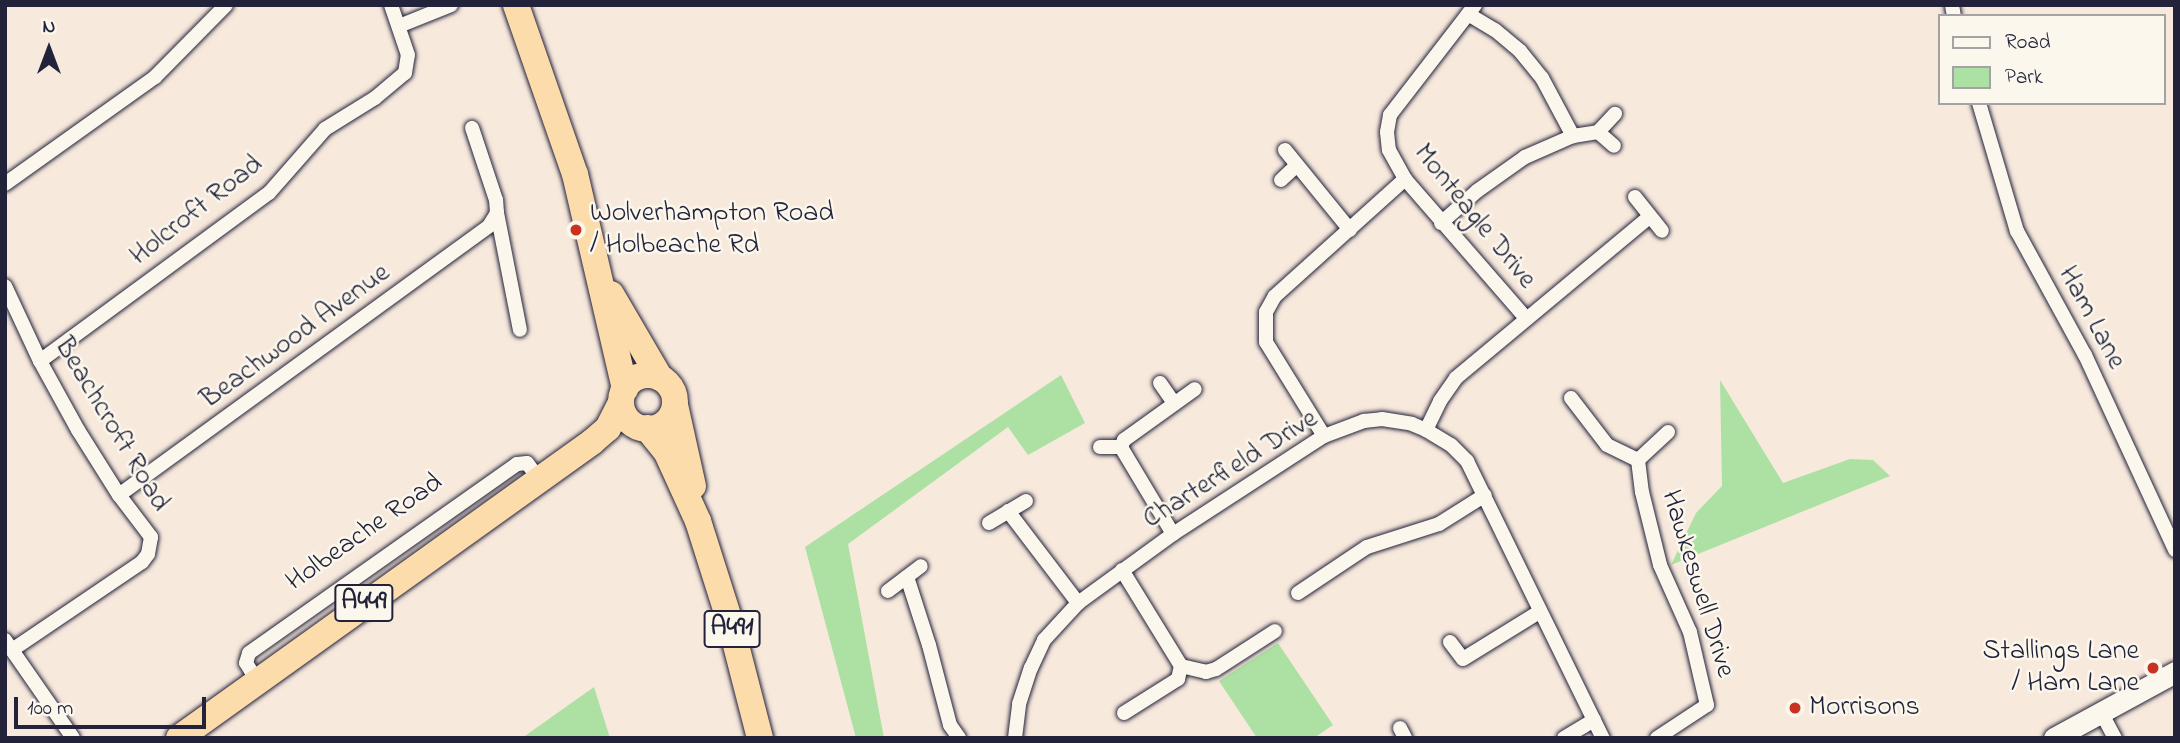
<!DOCTYPE html>
<html>
<head>
<meta charset="utf-8">
<style>
	body { margin:0 }
	#map { position:relative; width:2180px; height:743px; overflow:hidden; background:#f8e9dd; font-family:"Indie Flower",sans-serif }
	div>[style] { position:absolute }
	[style*='--x'] { left:calc(var(--x)*1px); top:calc(var(--y)*1px); width:calc(var(--w)*1px); rotate:calc(var(--a)*1deg) }
	.green>* { inset:0; background:#ade1a3 }
	.roads { filter:drop-shadow(0 0 2px #22223b) drop-shadow(0 0 2px #22223b) }
	.street>* { height:14px; margin:-7px; padding:0 7px; transform-origin:7px; border-radius:7px; background:#fbf7ec }
	.secondary>* { height:21px; margin:-10.5px; padding:0 10.5px; transform-origin:10.5px; border-radius:10.5px; background:#fbf7ec }
	.highway>* { height:26px; margin:-13px; padding:0 13px; transform-origin:13px; border-radius:13px; background:#fddcac }
	.highway>.ring { margin:-13px; padding:0; box-sizing:content-box; background:none; border:26px solid #fddcac; border-radius:50% }
	.dots>* { width:19px; height:19px; translate:-50% -50%; box-sizing:border-box; border:4px solid #fbf7ec; border-radius:50% }
	span { translate:-50% -50%; white-space:nowrap; text-align:center; line-height:1.15; -webkit-text-stroke:5px #fbf7ec; paint-order:stroke }
	.shield-label span { padding:2px 5px; background:#fbf7ec; border:2px solid; border-radius:5px; -webkit-text-stroke-width:0 }
	.shield-label { font-size:26px; color:#22223b; font-weight:700 }
	.street-label { font-size:28px; color:#22223b }
	.poi-label { font-size:28px; color:#22223b }
	.left { translate:0 -50%; text-align:left }
	.right { translate:-100% -50%; text-align:right }
	.frame { position:absolute; inset:0; border:7px solid #22223b; pointer-events:none }
	.legend { position:absolute; left:1938px; top:14px; width:228px; height:91px; box-sizing:border-box; background:#fbf7ec; border:2px solid #a4a2a5; margin:0; padding:9px 12px; list-style:none; font-size:21px; color:#22223b }
	.legend li { display:flex; align-items:center; gap:14px; height:35px }
	.legend b { width:35px; border:2px solid #a4a2a5 }
	.north { position:absolute; left:14px; top:14px; width:70px; height:70px; -webkit-text-stroke:5px #fbf7ec; paint-order:stroke; rotate:0deg; font-size:19px; font-weight:700; line-height:28px; text-align:center; color:#22223b }
	.north::after { content:''; display:block; margin:auto; width:24px; height:32px; background:#22223b; clip-path:polygon(50% 0,100% 100%,50% 72%,0 100%) }
	.scale { position:absolute; left:14px; top:697px; width:192px; height:32px; box-sizing:border-box; border:4px solid #22223b; border-top:0; padding-left:9px; font-size:21px; line-height:24px; white-space:nowrap; color:#22223b; -webkit-text-stroke:5px #fbf7ec; paint-order:stroke }
</style>
</head>
<body>
<div id="map">
	<div class="green">
		<i style="clip-path:polygon(1061px 375px,1085px 423px,1028px 455px,1008px 427px,848px 544px,884px 738px,856px 738px,805px 547px)"></i>
		<i style="clip-path:polygon(1720px 380px,1783px 483px,1850px 459px,1873px 460px,1890px 476px,1671px 565px,1696px 513px,1722px 486px)"></i>
		<i style="clip-path:polygon(1278px 643px,1333px 725px,1314px 738px,1257px 738px,1219px 681px)"></i>
		<i style="clip-path:polygon(594px 687px,610px 738px,522px 738px)"></i>
	</div>
	<div class="roads">
		<div class="street">
			<i style="--x:1475;--y:5;--w:139;--a:127.7"></i>
			<i style="--x:1390;--y:115;--w:17;--a:100"></i>
			<i style="--x:1387;--y:132;--w:18;--a:84"></i>
			<i style="--x:1389;--y:150;--w:33;--a:61"></i>
			<i style="--x:1405;--y:179;--w:184;--a:49"></i>
			<i style="--x:1952;--y:5;--w:11;--a:80"></i>
			<i style="--x:1468;--y:14;--w:31;--a:31"></i>
			<i style="--x:1495;--y:30;--w:33;--a:40"></i>
			<i style="--x:1520;--y:51;--w:35;--a:51"></i>
			<i style="--x:1542;--y:78;--w:66;--a:61.9"></i>
			<i style="--x:399;--y:26;--w:56;--a:-22"></i>
			<i style="--x:1979;--y:103;--w:134;--a:73.5"></i>
			<i style="--x:2017;--y:231;--w:141;--a:61.3"></i>
			<i style="--x:2085;--y:355;--w:215;--a:65.2"></i>
			<i style="--x:1598;--y:132;--w:21;--a:41"></i>
			<i style="--x:1285;--y:150;--w:103;--a:50.9"></i>
			<i style="--x:1281;--y:180;--w:21;--a:-43"></i>
			<i style="--x:5;--y:184;--w:184;--a:-35.5"></i>
			<i style="--x:155;--y:77;--w:101;--a:-45.4"></i>
			<i style="--x:1635;--y:197;--w:43;--a:51.5"></i>
			<i style="--x:497;--y:213;--w:119;--a:78.9"></i>
			<i style="--x:1441;--y:223;--w:48;--a:-41.6"></i>
			<i style="--x:1477;--y:191;--w:59;--a:-35.3"></i>
			<i style="--x:1525;--y:157;--w:52;--a:-23.6"></i>
			<i style="--x:1573;--y:136;--w:25;--a:-9"></i>
			<i style="--x:1598;--y:132;--w:25;--a:-47"></i>
			<i style="--x:5;--y:286;--w:83;--a:65"></i>
			<i style="--x:40;--y:361;--w:79;--a:61.2"></i>
			<i style="--x:78;--y:430;--w:77;--a:57.8"></i>
			<i style="--x:119;--y:495;--w:53;--a:52.7"></i>
			<i style="--x:151;--y:537;--w:17;--a:100"></i>
			<i style="--x:148;--y:554;--w:10;--a:127"></i>
			<i style="--x:142;--y:562;--w:157;--a:145.9"></i>
			<i style="--x:40;--y:361;--w:284;--a:-36.3"></i>
			<i style="--x:269;--y:193;--w:85;--a:-48.8"></i>
			<i style="--x:325;--y:129;--w:59;--a:-31.8"></i>
			<i style="--x:375;--y:98;--w:39;--a:-40"></i>
			<i style="--x:405;--y:73;--w:18;--a:-81"></i>
			<i style="--x:408;--y:55;--w:53;--a:-108.8"></i>
			<i style="--x:1160;--y:383;--w:24;--a:55"></i>
			<i style="--x:1571;--y:398;--w:59;--a:52.5"></i>
			<i style="--x:1607;--y:445;--w:34;--a:26"></i>
			<i style="--x:1638;--y:460;--w:41;--a:-43"></i>
			<i style="--x:1426;--y:430;--w:32;--a:-64"></i>
			<i style="--x:1440;--y:401;--w:28;--a:-55"></i>
			<i style="--x:1456;--y:378;--w:251;--a:-39.8"></i>
			<i style="--x:1324;--y:436;--w:110;--a:-121.7"></i>
			<i style="--x:1266;--y:342;--w:30;--a:-90"></i>
			<i style="--x:1266;--y:312;--w:18;--a:-61"></i>
			<i style="--x:1275;--y:296;--w:175;--a:-42"></i>
			<i style="--x:1100;--y:447;--w:21;--a:0"></i>
			<i style="--x:1638;--y:460;--w:32;--a:83"></i>
			<i style="--x:1642;--y:492;--w:75;--a:76.1"></i>
			<i style="--x:1660;--y:565;--w:73;--a:65.9"></i>
			<i style="--x:1690;--y:632;--w:75;--a:76.9"></i>
			<i style="--x:1707;--y:705;--w:60;--a:146.6"></i>
			<i style="--x:119;--y:495;--w:457;--a:-36"></i>
			<i style="--x:489;--y:226;--w:15;--a:-58"></i>
			<i style="--x:497;--y:213;--w:13;--a:-94"></i>
			<i style="--x:496;--y:200;--w:76;--a:-108.4"></i>
			<i style="--x:1008;--y:511;--w:116;--a:52.7"></i>
			<i style="--x:989;--y:523;--w:43;--a:-30.7"></i>
			<i style="--x:1173;--y:534;--w:101;--a:-120.9"></i>
			<i style="--x:1121;--y:447;--w:8;--a:-67"></i>
			<i style="--x:1124;--y:440;--w:87;--a:-35.7"></i>
			<i style="--x:1122;--y:570;--w:113;--a:58.4"></i>
			<i style="--x:907;--y:577;--w:71;--a:72.1"></i>
			<i style="--x:929;--y:645;--w:83;--a:75.3"></i>
			<i style="--x:950;--y:725;--w:16;--a:55"></i>
			<i style="--x:888;--y:591;--w:41;--a:-37.1"></i>
			<i style="--x:1298;--y:593;--w:83;--a:-33.7"></i>
			<i style="--x:1367;--y:547;--w:76;--a:-17.7"></i>
			<i style="--x:1439;--y:524;--w:54;--a:-32.2"></i>
			<i style="--x:5;--y:640;--w:119;--a:55.2"></i>
			<i style="--x:1450;--y:642;--w:21;--a:53"></i>
			<i style="--x:1463;--y:659;--w:89;--a:-31.7"></i>
			<i style="--x:257;--y:681;--w:21;--a:-121"></i>
			<i style="--x:246;--y:663;--w:10;--a:-73"></i>
			<i style="--x:249;--y:653;--w:328;--a:-35.2"></i>
			<i style="--x:517;--y:464;--w:10;--a:-6"></i>
			<i style="--x:527;--y:463;--w:21;--a:53"></i>
			<i style="--x:2101;--y:712;--w:30;--a:62"></i>
			<i style="--x:1124;--y:713;--w:64;--a:-32.2"></i>
			<i style="--x:1178;--y:679;--w:13;--a:-77"></i>
			<i style="--x:1181;--y:666;--w:26;--a:13"></i>
			<i style="--x:1206;--y:672;--w:10;--a:-17"></i>
			<i style="--x:1216;--y:669;--w:70;--a:-32.8"></i>
			<i style="--x:1400;--y:728;--w:11;--a:63"></i>
			<i style="--x:1015;--y:738;--w:34;--a:-83"></i>
			<i style="--x:1019;--y:704;--w:38;--a:-72"></i>
			<i style="--x:1031;--y:668;--w:31;--a:-65"></i>
			<i style="--x:1044;--y:640;--w:50;--a:-47.4"></i>
			<i style="--x:1078;--y:603;--w:117;--a:-36"></i>
			<i style="--x:1173;--y:534;--w:180;--a:-33"></i>
			<i style="--x:1324;--y:436;--w:43;--a:-20.6"></i>
			<i style="--x:1364;--y:421;--w:18;--a:-6"></i>
			<i style="--x:1382;--y:419;--w:30;--a:9"></i>
			<i style="--x:1412;--y:424;--w:15;--a:23"></i>
			<i style="--x:1426;--y:430;--w:29;--a:31"></i>
			<i style="--x:1451;--y:445;--w:23;--a:45"></i>
			<i style="--x:1467;--y:461;--w:309;--a:63.9"></i>
			<i style="--x:1564;--y:738;--w:35;--a:-31"></i>
		</div>
		<div class="secondary">
			<i style="--x:2054;--y:738;--w:138;--a:-28.6"></i>
		</div>
		<div class="highway">
			<i style="--x:516;--y:5;--w:179;--a:70.8"></i>
			<i style="--x:575;--y:174;--w:221;--a:76.9"></i>
			<i style="--x:611;--y:294;--w:97;--a:59.7"></i>
			<i class="ring" style="left:621px;top:375px;width:28px;height:28px"></i>
			<i style="--x:675;--y:405;--w:83;--a:77.5"></i>
			<i style="--x:647;--y:428;--w:32;--a:51"></i>
			<i style="--x:667;--y:453;--w:75;--a:65.5"></i>
			<i style="--x:698;--y:521;--w:106;--a:72.4"></i>
			<i style="--x:730;--y:622;--w:120;--a:75.5"></i>
			<i style="--x:179;--y:738;--w:508;--a:-35.63"></i>
			<i style="--x:592;--y:442;--w:21;--a:-41"></i>
			<i style="--x:608;--y:428;--w:28;--a:-63"></i>
		</div>
	</div>
	<div class="dots">
		<i style="left:576px;top:230px;background:#c8321e"></i>
		<i style="left:2153px;top:668px;background:#c8321e"></i>
		<i style="left:1795px;top:708px;background:#c8321e"></i>
	</div>
	<div class="shield-label">
		<span style="left:364px;top:603px">A449</span>
		<span style="left:732px;top:629px">A491</span>
	</div>
	<div class="street-label">
		<span style="left:197px;top:211px;rotate:-38deg">Holcroft Road</span>
		<span style="left:1474px;top:217px;rotate:51deg">Monteagle Drive</span>
		<span style="left:2091px;top:318px;rotate:62deg">Ham Lane</span>
		<span style="left:296px;top:337px;rotate:-36deg">Beachwood Avenue</span>
		<span style="left:111px;top:425px;rotate:59deg">Beachcroft Road</span>
		<span style="left:1231px;top:470px;rotate:-32deg">Charterfield Drive</span>
		<span style="left:365px;top:533px;rotate:-35deg">Holbeache Road</span>
		<span style="left:1697px;top:584px;rotate:73deg">Hawkeswell Drive</span>
	</div>
	<div class="poi-label">
		<span class="left" style="left:590px;top:230px">Wolverhampton Road<br>/ Holbeache Rd</span>
		<span class="right" style="left:2139px;top:668px">Stallings Lane<br>/ Ham Lane</span>
		<span class="left" style="left:1809px;top:708px">Morrisons</span>
	</div>
	<div class="frame"></div>
	<ul class="legend">
	<li><b style="height:9px;background:#fbf7ec"></b>Road</li>
	<li><b style="height:19px;background:#ade1a3"></b>Park</li>
	</ul>
	<div class="north">N</div>
	<div class="scale">100 m</div>
</div>
</body>
</html>
